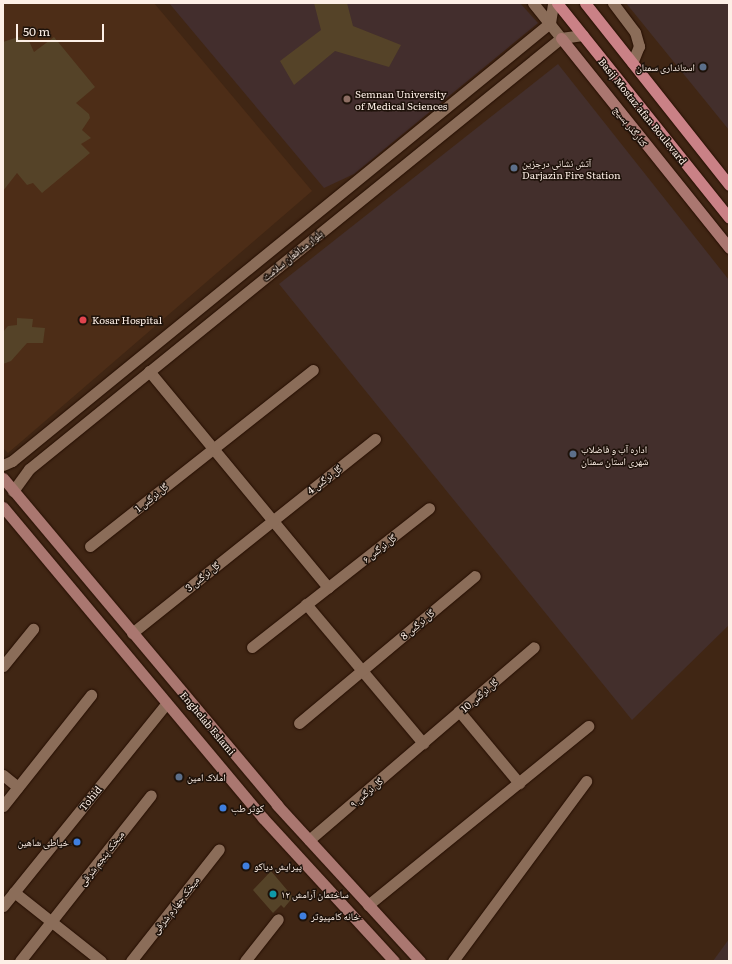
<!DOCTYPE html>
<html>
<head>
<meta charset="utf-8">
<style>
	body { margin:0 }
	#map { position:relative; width:732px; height:964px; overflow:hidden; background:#402614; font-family:Literata,"Noto Naskh Arabic",serif }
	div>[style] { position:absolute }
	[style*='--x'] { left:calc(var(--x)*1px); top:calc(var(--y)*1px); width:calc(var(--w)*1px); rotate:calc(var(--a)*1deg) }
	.commercial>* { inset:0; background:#432f2c }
	.built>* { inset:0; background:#4d2d17 }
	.education>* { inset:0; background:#432e2d }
	.building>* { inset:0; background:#554328 }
	.roads { filter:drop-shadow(0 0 1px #250e00) drop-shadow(0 0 1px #250e00) }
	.minor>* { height:11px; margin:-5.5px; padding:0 5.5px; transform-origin:5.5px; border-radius:5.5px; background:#8b6d59 }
	.tertiary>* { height:11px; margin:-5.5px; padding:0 5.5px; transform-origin:5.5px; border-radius:5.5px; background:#8b6d59 }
	.secondary>* { height:11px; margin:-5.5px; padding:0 5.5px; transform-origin:5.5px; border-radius:5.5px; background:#aa7770 }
	.primary>* { height:11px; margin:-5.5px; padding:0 5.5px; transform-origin:5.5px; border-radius:5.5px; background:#ca8186 }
	.dots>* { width:11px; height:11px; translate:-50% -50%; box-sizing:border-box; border:2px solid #1e120a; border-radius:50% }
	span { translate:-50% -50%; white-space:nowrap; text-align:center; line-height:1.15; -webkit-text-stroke:3px #1e120a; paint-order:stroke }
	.poi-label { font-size:10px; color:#fdefe6 }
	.right { translate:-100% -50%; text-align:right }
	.left { translate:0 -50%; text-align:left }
	.street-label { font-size:10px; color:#fdefe6 }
	.frame { position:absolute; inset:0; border:4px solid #fdefe6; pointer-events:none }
	.scale { position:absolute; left:16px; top:24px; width:88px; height:18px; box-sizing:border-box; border:2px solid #fdefe6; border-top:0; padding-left:5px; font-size:12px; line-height:14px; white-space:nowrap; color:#fdefe6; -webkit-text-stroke:3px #1e120a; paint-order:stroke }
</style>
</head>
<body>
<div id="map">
	<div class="commercial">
		<i style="clip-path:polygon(626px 3px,729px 3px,729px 130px)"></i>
		<i style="clip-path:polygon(558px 64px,729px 280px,729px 625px,632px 720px,279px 284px)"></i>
		<i style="clip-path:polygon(729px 939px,729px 961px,713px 961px)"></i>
	</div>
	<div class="built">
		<i style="clip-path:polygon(3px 3px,154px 3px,312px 191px,8px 453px,3px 448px)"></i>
	</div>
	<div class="education">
		<i style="clip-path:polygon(169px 3px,520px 3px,538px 23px,354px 174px,324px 188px)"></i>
	</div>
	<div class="building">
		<i style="clip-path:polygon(314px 3px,347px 3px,353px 26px,401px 45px,389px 67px,335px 51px,294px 85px,280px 61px,321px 30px)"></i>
		<i style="clip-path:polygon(18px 37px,29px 41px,34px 52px,54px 37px,95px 87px,76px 103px,89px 114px,90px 118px,82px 130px,91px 138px,81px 144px,90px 153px,42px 193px,33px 183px,27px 185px,17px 173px,3px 191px,3px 42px)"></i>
		<i style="clip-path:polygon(17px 318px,33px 319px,32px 327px,45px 328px,43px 343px,27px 343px,11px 361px,3px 364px,3px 332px,8px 326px,17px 325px)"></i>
		<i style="clip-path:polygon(271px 871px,293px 897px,284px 908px,281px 905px,273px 913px,253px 890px)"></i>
	</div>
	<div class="roads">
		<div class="minor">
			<i style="--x:149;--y:371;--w:281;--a:50.4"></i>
			<i style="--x:90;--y:546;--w:284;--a:-38.3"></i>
			<i style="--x:306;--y:604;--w:182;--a:49.9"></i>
			<i style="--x:132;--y:633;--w:311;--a:-38.6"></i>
			<i style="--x:252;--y:647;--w:225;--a:-38.1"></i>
			<i style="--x:3;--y:666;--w:48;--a:-51"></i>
			<i style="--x:459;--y:711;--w:94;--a:50.2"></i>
			<i style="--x:299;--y:723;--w:229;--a:-39.9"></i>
			<i style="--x:3;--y:775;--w:19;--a:39"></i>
			<i style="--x:3;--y:806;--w:142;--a:-51.6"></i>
			<i style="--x:309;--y:840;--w:296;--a:-40.6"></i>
			<i style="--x:14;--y:892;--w:111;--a:38.4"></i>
			<i style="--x:368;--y:905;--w:284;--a:-39.1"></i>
			<i style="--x:20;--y:961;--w:211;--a:-51.7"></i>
			<i style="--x:131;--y:961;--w:142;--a:-51.8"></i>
			<i style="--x:245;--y:961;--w:53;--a:-51.8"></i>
			<i style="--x:453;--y:961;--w:224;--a:-53.5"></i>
		</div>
		<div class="tertiary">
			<i style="--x:533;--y:3;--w:45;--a:51.3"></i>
			<i style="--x:613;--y:3;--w:36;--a:53"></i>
			<i style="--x:635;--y:32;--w:15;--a:74"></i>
			<i style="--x:639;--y:46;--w:18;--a:112"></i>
			<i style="--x:3;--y:465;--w:10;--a:-24"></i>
			<i style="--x:12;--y:461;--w:694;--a:-39.15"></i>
			<i style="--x:550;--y:23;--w:20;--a:-81"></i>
			<i style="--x:13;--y:491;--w:27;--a:-54"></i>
			<i style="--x:29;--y:469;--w:685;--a:-39.01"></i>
			<i style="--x:561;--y:38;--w:22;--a:-8"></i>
			<i style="--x:3;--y:906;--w:260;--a:-51.1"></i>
		</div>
		<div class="secondary">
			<i style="--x:561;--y:38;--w:269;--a:51.3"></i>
			<i style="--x:3;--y:478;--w:427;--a:50"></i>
			<i style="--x:277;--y:805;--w:212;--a:47.5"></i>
			<i style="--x:3;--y:507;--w:405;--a:50.1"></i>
			<i style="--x:263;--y:818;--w:194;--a:47.5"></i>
		</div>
		<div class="primary">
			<i style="--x:557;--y:3;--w:275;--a:51.3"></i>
			<i style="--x:585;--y:3;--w:232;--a:51.6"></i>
		</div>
	</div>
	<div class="dots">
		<i style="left:703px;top:67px;background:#5c6f8a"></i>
		<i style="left:347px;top:99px;background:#8d6e63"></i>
		<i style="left:514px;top:168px;background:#5c6f8a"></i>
		<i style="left:83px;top:320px;background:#e0444e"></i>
		<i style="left:573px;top:454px;background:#5c6f8a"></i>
		<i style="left:179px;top:777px;background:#5c6f8a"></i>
		<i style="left:223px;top:808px;background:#3f7fe0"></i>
		<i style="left:77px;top:842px;background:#3f7fe0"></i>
		<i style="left:246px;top:866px;background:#3f7fe0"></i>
		<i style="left:273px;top:894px;background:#0f9aa8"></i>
		<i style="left:303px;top:916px;background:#3f7fe0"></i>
	</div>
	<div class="poi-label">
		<span class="right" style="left:695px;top:67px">استانداری سمنان</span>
		<span class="left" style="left:355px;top:99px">Semnan University<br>of Medical Sciences</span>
		<span class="left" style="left:522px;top:168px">آتش نشانی درجزین<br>Darjazin Fire Station</span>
		<span class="left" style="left:92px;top:320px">Kosar Hospital</span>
		<span class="left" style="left:581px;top:454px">اداره آب و فاضلاب<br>شهری استان سمنان</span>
		<span class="left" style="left:187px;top:777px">املاک امین</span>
		<span class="left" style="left:231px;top:808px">کوثر طب</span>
		<span class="right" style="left:69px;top:842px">خیاطی شاهین</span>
		<span class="left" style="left:254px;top:866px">پیرایش دیاکو</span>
		<span class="left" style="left:281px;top:894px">ساختمان آرامش ۱۲</span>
		<span class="left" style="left:311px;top:916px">خانه کامپیوتر</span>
	</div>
	<div class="street-label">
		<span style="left:643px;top:111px;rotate:51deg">Basij Mostaz'afan Boulevard</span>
		<span style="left:631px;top:126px;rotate:52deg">کنارگذر بسیج</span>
		<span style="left:292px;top:255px;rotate:-39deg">بلوار مدافعان سلامت</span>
		<span style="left:324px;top:479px;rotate:-38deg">گل نرگس 4</span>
		<span style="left:151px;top:497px;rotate:-39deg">گل نرگس 1</span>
		<span style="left:379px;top:548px;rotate:-38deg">گل نرگس ۶</span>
		<span style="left:202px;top:576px;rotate:-39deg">گل نرگس 3</span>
		<span style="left:417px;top:624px;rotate:-40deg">گل نرگس 8</span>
		<span style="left:479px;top:695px;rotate:-41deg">گل نرگس 10</span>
		<span style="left:208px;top:723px;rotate:50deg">Enghelab Eslami</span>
		<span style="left:366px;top:792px;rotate:-41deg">گل نرگس ۹</span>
		<span style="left:90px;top:798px;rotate:-51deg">Tohid</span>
		<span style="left:101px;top:858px;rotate:-52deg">میخک پنجم شرقی</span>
		<span style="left:175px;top:905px;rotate:-52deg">میخک چهارم شرقی</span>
	</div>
	<div class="frame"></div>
	<div class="scale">50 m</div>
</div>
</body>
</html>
